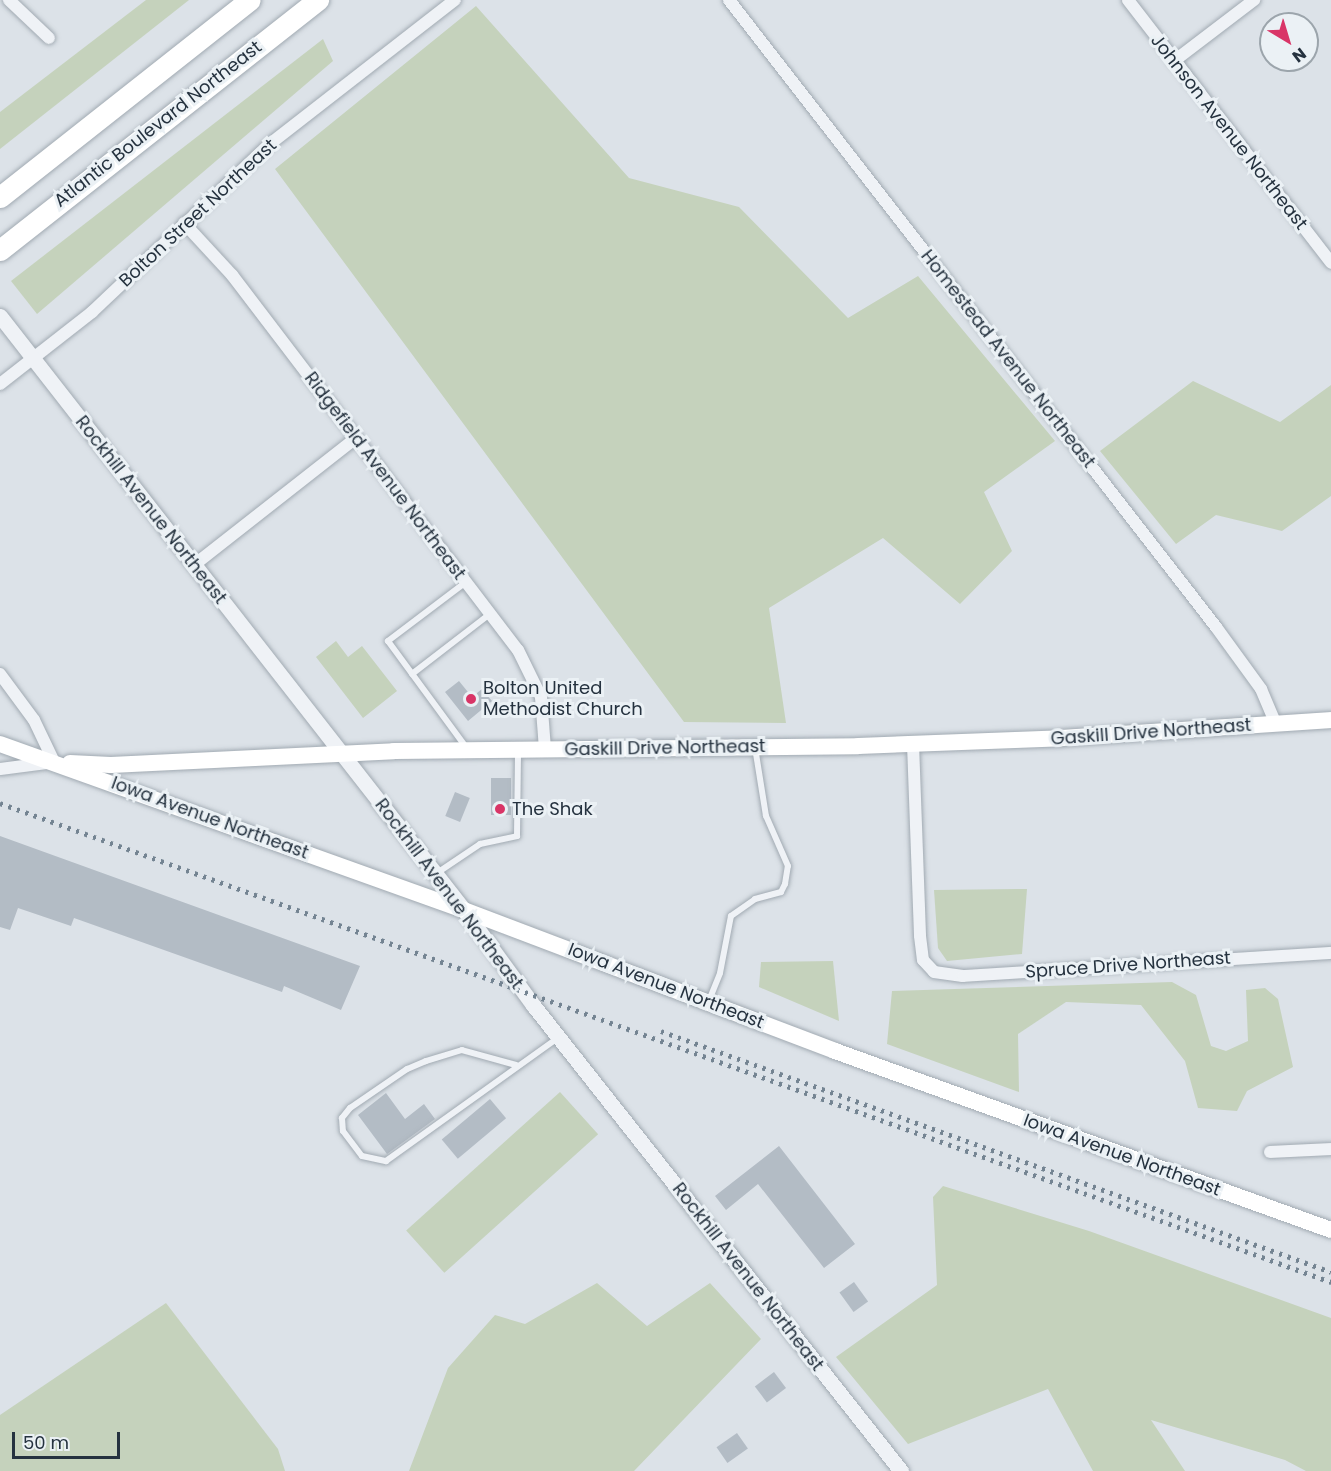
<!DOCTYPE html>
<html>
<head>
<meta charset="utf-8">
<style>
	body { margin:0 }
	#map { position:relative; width:1331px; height:1471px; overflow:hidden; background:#dce2e8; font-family:Poppins,sans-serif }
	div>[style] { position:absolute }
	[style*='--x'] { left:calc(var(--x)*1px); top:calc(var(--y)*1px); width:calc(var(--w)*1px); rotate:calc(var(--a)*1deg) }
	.green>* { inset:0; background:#c5d2bc; transform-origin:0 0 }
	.building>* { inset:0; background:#b3bcc5; transform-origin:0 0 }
	.roads { filter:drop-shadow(0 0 2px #a1aab2) drop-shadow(0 0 2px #a1aab2) }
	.service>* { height:6px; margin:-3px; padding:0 3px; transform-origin:3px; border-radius:3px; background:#eff2f6 }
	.minor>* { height:12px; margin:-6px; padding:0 6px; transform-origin:6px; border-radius:6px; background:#eff2f6 }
	.tertiary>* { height:15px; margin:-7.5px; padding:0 7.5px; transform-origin:7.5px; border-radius:7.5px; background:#eff2f6 }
	.secondary>* { height:16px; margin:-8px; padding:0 8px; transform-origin:8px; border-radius:8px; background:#fff }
	.motorway>* { height:21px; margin:-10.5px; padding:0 10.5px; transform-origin:10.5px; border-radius:10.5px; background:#fff }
	.rail>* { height:4.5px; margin-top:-2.25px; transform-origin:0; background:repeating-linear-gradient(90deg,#748492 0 3px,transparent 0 9px) }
	.dots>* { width:16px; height:16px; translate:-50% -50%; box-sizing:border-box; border:3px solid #ebf1f5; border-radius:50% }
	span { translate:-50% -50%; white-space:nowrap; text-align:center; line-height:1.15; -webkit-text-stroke:6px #ebf1f5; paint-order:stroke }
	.street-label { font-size:18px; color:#25323f }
	.poi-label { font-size:18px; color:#25323f }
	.left { translate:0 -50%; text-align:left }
	.north { position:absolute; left:1259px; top:12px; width:60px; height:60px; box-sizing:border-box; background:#ebf1f5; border:2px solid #9ca5ac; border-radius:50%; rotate:142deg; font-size:16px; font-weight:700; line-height:24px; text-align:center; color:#25323f }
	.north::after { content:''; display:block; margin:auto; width:21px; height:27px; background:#d93567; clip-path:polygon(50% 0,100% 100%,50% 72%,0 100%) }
	.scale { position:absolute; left:12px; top:1432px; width:108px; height:27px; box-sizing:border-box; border:3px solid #25323f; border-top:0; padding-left:8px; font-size:18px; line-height:21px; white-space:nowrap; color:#25323f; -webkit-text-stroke:4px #ebf1f5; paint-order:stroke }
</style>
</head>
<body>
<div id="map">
	<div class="green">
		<i style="clip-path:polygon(146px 0,189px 0,0 149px,0 112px)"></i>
		<i style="clip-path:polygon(476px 6px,629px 178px,739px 207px,848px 318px,918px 276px,1055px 441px,984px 492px,1012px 551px,960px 604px,883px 538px,769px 608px,786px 723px,684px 722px,275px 169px)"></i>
		<i style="clip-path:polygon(323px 39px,333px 61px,37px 314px,11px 281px)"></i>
		<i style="clip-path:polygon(1193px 381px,1280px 422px,1331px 385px,1331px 496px,1282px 531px,1216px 515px,1176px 544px,1100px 451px)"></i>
		<i style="clip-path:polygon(336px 641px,348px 657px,362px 646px,397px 691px,363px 718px,316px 657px)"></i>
		<i style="clip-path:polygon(1027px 889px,1022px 954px,947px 961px,938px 948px,934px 890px)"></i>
		<i style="clip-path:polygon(833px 961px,839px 1021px,759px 987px,761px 962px)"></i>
		<i style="clip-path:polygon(1172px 982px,1196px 995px,1211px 1046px,1226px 1051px,1248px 1041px,1246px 990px,1265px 988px,1278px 999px,1293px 1067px,1247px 1091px,1237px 1111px,1198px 1108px,1185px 1061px,1141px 1005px,1066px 1002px,1018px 1034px,1019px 1092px,887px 1044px,892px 991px)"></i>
		<i style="left:560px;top:1092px;width:57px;height:207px;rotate:48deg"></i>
		<i style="clip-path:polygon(943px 1186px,1089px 1231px,1331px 1318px,1331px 1471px,1306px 1471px,1285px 1460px,1151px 1420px,1185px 1471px,1093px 1471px,1048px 1389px,908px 1444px,836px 1357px,937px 1285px,933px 1197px)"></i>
		<i style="clip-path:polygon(597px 1283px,647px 1326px,710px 1283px,761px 1339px,634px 1471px,409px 1471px,448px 1368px,495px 1315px,525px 1324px)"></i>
		<i style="clip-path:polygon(166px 1303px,278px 1449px,285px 1471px,0 1471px,0 1415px)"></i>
	</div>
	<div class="building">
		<i style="clip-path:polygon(459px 681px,472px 697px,482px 689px,492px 701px,468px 721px,445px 692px)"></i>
		<i style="left:491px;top:778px;width:20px;height:37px"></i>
		<i style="left:455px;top:792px;width:16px;height:26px;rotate:22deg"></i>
		<i style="clip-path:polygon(0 836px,360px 966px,341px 1010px,284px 986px,282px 992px,74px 918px,71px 926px,18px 908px,10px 930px,0 927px)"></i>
		<i style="clip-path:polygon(386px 1093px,405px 1119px,424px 1104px,435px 1119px,387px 1154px,358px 1115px)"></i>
		<i style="left:490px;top:1099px;width:25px;height:63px;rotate:50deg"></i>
		<i style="clip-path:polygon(779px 1146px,855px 1244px,824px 1268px,758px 1184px,726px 1210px,715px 1196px)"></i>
		<i style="left:854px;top:1282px;width:24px;height:18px;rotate:54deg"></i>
		<i style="left:774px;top:1372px;width:20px;height:24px;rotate:53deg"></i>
		<i style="left:737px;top:1433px;width:19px;height:25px;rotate:55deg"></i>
	</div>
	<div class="roads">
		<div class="service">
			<i style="--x:466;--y:582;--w:98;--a:142.9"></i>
			<i style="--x:388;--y:641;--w:132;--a:53.7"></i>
			<i style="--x:412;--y:674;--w:98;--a:-37.6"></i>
			<i style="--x:437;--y:873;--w:52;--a:-34"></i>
			<i style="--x:480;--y:844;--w:38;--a:-12"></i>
			<i style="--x:517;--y:836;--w:86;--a:-89.3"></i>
			<i style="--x:708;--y:1003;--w:32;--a:-68"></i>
			<i style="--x:720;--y:973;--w:58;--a:-79.1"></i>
			<i style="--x:731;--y:916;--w:29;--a:-35"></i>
			<i style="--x:755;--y:899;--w:27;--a:-15"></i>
			<i style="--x:781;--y:892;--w:9;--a:-63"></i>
			<i style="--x:785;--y:884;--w:18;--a:-81"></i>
			<i style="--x:788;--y:866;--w:55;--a:-113.7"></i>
			<i style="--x:766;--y:816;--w:70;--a:-99.1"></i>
			<i style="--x:516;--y:1065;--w:56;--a:-164.5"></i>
			<i style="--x:462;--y:1050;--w:38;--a:163"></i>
			<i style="--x:426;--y:1061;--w:21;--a:157"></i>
			<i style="--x:407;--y:1069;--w:69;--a:145.6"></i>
			<i style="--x:350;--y:1108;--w:13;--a:129"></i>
			<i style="--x:342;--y:1118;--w:13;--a:86"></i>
			<i style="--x:343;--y:1131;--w:31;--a:53"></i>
			<i style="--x:362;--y:1156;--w:25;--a:12"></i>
			<i style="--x:386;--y:1161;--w:211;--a:-35.6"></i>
		</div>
		<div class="minor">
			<i style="--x:9;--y:0;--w:55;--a:43.5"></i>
			<i style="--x:729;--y:0;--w:794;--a:52.16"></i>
			<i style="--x:1216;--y:627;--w:77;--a:54"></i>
			<i style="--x:1261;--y:689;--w:38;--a:67"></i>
			<i style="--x:1128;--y:0;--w:332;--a:52.3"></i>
			<i style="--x:1174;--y:61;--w:101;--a:-37.3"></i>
			<i style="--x:184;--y:223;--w:71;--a:47.3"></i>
			<i style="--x:232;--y:275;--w:472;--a:52.7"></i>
			<i style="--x:518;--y:650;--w:52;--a:63.9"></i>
			<i style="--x:541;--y:697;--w:52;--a:85.6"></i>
			<i style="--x:0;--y:384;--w:117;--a:-38"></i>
			<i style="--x:92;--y:312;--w:246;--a:-43.4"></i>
			<i style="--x:271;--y:143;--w:233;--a:-37.9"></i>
			<i style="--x:194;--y:565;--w:206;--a:-38.1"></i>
			<i style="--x:0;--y:674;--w:57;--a:53.5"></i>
			<i style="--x:34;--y:720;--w:47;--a:64.5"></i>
			<i style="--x:54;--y:762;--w:54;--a:172.6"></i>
			<i style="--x:913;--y:744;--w:192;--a:87.9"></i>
			<i style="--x:920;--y:936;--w:24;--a:83"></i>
			<i style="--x:923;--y:960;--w:16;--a:47"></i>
			<i style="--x:934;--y:972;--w:29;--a:8"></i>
			<i style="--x:963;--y:976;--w:369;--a:-3.6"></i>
			<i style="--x:1270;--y:1152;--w:61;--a:-2.8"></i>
		</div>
		<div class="tertiary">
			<i style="--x:0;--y:316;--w:754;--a:52.01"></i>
			<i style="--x:464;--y:910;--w:117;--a:54"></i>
			<i style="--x:533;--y:1005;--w:594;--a:51.7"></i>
		</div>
		<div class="secondary">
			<i style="--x:0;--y:744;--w:493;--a:19.7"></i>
			<i style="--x:464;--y:910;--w:397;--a:20.8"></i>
			<i style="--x:835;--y:1051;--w:527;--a:19.84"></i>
			<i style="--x:70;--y:763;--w:41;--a:2.8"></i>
			<i style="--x:111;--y:765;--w:283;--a:-2.8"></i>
			<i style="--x:394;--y:751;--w:464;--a:-0.6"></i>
			<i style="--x:858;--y:746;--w:204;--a:-2.2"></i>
			<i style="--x:1062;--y:738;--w:270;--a:-3.8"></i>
		</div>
		<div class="motorway">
			<i style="--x:0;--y:197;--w:318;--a:-38.3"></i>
			<i style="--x:0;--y:250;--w:405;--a:-38.2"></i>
		</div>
	</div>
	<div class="rail">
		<i style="--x:0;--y:803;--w:1415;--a:19.79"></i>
		<i style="--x:661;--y:1031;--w:712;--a:19.78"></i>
	</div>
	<div class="dots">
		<i style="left:471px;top:699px;background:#d93567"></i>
		<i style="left:500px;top:809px;background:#d93567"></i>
	</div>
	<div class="street-label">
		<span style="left:158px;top:124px;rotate:-38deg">Atlantic Boulevard Northeast</span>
		<span style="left:1229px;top:132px;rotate:52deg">Johnson Avenue Northeast</span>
		<span style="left:198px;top:213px;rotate:-43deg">Bolton Street Northeast</span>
		<span style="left:1008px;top:359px;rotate:52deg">Homestead Avenue Northeast</span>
		<span style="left:385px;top:476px;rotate:53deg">Ridgefield Avenue Northeast</span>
		<span style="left:151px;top:510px;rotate:52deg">Rockhill Avenue Northeast</span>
		<span style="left:1151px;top:732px;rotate:-4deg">Gaskill Drive Northeast</span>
		<span style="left:665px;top:748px;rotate:-1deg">Gaskill Drive Northeast</span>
		<span style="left:210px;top:818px;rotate:20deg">Iowa Avenue Northeast</span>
		<span style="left:449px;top:894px;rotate:53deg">Rockhill Avenue Northeast</span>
		<span style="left:1128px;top:965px;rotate:-4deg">Spruce Drive Northeast</span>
		<span style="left:666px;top:986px;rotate:21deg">Iowa Avenue Northeast</span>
		<span style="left:1122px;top:1155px;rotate:20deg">Iowa Avenue Northeast</span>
		<span style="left:748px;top:1277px;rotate:52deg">Rockhill Avenue Northeast</span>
	</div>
	<div class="poi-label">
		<span class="left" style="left:483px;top:699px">Bolton United<br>Methodist Church</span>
		<span class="left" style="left:512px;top:809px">The Shak</span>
	</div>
	<div class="north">N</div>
	<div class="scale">50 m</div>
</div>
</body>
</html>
